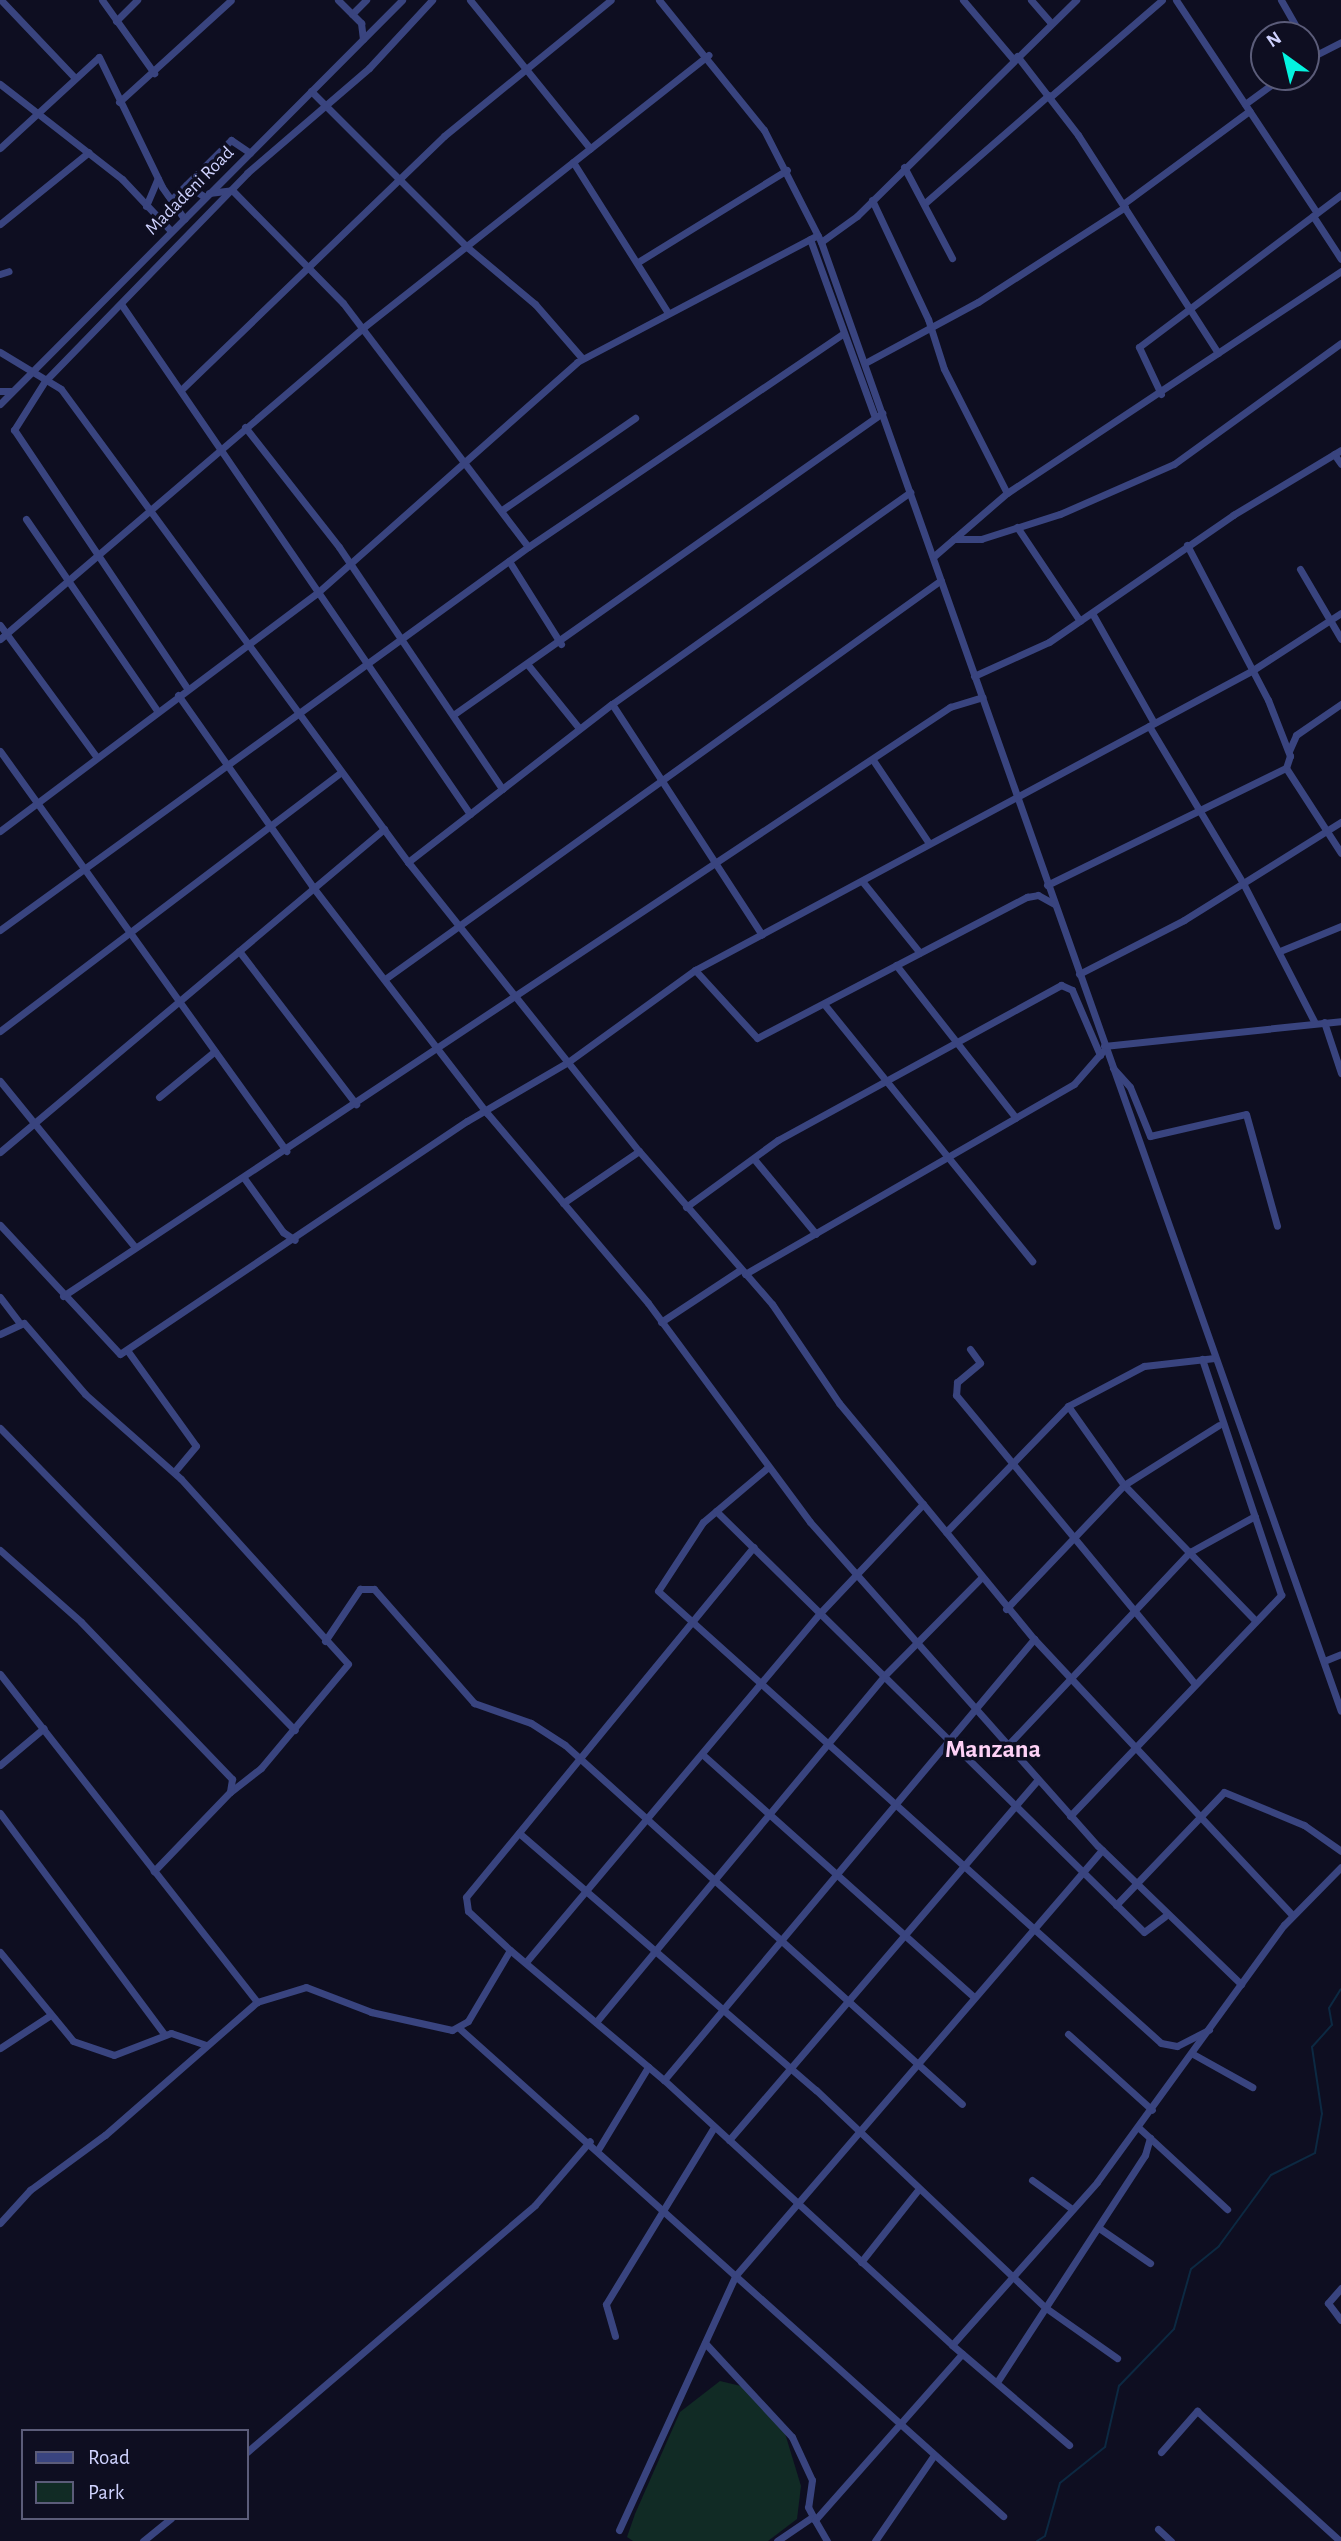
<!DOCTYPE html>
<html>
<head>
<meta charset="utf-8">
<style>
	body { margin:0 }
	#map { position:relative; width:1341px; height:2541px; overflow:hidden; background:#0e0e21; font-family:"Alegreya Sans",sans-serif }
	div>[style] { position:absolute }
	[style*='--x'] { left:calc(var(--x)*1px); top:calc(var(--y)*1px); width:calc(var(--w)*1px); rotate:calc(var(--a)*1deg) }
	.green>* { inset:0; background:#112b25 }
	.stream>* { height:2px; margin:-1px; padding:0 1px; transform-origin:1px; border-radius:1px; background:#0c2942 }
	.minor>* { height:7px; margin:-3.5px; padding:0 3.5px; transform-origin:3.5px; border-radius:3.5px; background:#39447f }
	span { translate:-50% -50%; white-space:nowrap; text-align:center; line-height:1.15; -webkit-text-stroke:7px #0e0e21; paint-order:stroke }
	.street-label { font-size:19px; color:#cfd2fe }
	.district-label { font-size:26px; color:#fed1f6; font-weight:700 }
	.legend { position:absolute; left:21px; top:2429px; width:228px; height:91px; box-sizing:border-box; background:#0e0e21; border:2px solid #5b5c79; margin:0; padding:9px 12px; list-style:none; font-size:21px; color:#cfd2fe }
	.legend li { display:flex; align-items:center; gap:14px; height:35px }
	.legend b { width:35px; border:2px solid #5b5c79 }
	.north { position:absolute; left:1250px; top:21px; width:70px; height:70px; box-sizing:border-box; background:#0e0e21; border:2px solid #5b5c79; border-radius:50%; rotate:326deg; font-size:19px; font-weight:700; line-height:28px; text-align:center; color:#cfd2fe }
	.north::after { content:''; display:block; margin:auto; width:24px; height:32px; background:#04f4df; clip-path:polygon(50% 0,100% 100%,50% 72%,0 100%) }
</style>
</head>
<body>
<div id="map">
	<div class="green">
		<i style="clip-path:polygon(720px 2381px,745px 2387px,784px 2430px,801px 2486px,797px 2519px,768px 2541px,633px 2541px,627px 2537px,635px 2514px,680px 2412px)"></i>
	</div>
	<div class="stream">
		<i style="--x:1037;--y:2541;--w:9;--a:-32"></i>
		<i style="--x:1045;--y:2536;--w:55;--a:-74.2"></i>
		<i style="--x:1060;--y:2483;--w:58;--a:-38.7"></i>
		<i style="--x:1105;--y:2447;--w:63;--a:-77.1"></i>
		<i style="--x:1119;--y:2386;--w:79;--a:-46"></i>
		<i style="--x:1174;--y:2329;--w:62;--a:-74.2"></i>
		<i style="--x:1191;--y:2269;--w:36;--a:-39"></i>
		<i style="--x:1219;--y:2246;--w:88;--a:-53.8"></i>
		<i style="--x:1271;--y:2175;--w:49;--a:-26.6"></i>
		<i style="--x:1315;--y:2153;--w:40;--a:-80"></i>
		<i style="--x:1322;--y:2114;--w:68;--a:-98.5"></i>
		<i style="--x:1312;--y:2047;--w:30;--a:-48"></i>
		<i style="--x:1332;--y:2025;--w:17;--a:-100"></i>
		<i style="--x:1329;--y:2008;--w:22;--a:-58"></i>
	</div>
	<div class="minor">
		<i style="--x:1;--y:0;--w:106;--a:46.5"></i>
		<i style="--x:102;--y:0;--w:90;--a:54.5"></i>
		<i style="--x:338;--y:0;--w:33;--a:45"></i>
		<i style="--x:361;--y:23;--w:16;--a:83"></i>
		<i style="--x:470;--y:0;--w:191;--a:51"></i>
		<i style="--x:659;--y:0;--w:167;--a:51.1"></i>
		<i style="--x:764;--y:130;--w:126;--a:63"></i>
		<i style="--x:821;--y:242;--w:1558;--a:70.51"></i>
		<i style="--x:963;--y:0;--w:77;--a:49.7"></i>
		<i style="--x:1031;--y:0;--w:30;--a:49"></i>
		<i style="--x:1176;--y:0;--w:255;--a:56.5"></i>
		<i style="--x:1281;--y:0;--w:40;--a:60.3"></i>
		<i style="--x:352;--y:14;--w:20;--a:-45"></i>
		<i style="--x:116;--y:21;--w:30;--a:-45"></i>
		<i style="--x:1306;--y:43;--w:14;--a:60"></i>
		<i style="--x:1017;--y:56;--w:100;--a:52.3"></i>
		<i style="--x:1078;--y:135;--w:259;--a:57.3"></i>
		<i style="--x:1306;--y:60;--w:39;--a:-27"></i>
		<i style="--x:0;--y:84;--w:155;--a:37.9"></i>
		<i style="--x:122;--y:179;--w:71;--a:46.7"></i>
		<i style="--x:311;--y:91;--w:221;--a:45"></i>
		<i style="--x:467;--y:247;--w:89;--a:40"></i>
		<i style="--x:535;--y:304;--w:72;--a:49"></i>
		<i style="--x:1050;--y:97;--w:148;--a:-40.9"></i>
		<i style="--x:119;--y:102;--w:151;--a:-42.3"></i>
		<i style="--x:1245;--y:104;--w:46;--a:-36.1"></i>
		<i style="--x:0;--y:148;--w:134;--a:-42.6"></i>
		<i style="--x:99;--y:57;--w:144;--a:64.1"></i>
		<i style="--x:162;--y:187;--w:39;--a:55"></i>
		<i style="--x:573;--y:162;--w:178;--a:57.8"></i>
		<i style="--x:904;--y:167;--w:103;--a:62.2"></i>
		<i style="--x:186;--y:185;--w:22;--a:32"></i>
		<i style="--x:209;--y:193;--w:23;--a:-7"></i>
		<i style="--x:232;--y:190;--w:158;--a:45.5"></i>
		<i style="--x:343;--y:303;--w:306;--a:52.8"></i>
		<i style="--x:872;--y:200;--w:132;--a:64.8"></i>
		<i style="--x:928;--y:319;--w:52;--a:72.3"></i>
		<i style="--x:944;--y:369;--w:139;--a:63.1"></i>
		<i style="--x:925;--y:203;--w:164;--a:-41.1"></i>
		<i style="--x:1123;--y:204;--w:157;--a:-36.4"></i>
		<i style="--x:146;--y:206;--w:30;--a:-67"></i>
		<i style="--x:1313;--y:216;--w:51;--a:56.9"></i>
		<i style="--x:162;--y:221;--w:23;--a:-67"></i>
		<i style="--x:171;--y:200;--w:85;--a:-45"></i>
		<i style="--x:231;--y:140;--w:23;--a:34"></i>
		<i style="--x:0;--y:224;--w:114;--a:-39"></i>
		<i style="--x:810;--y:239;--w:190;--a:70"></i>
		<i style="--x:821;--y:242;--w:44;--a:-35.8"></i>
		<i style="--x:857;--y:216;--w:308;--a:-44.6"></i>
		<i style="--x:638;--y:262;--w:175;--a:-31.7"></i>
		<i style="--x:0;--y:274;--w:9;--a:-18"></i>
		<i style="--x:121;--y:304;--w:618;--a:55.62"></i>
		<i style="--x:0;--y:352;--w:71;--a:31.2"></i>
		<i style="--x:61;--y:389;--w:587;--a:53.74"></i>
		<i style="--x:408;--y:862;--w:370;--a:51.4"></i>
		<i style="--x:639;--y:1151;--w:203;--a:49"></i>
		<i style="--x:772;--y:1304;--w:120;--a:55.9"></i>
		<i style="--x:839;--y:1403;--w:131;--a:50.3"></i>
		<i style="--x:865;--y:363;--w:128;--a:-28.4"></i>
		<i style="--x:978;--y:302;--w:175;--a:-32.9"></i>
		<i style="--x:182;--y:389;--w:364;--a:-44"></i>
		<i style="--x:444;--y:136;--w:215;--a:-39.2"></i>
		<i style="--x:0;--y:391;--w:12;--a:0"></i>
		<i style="--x:1161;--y:394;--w:52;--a:-115.1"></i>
		<i style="--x:1139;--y:347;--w:253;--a:-37"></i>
		<i style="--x:0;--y:404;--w:570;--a:-45.14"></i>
		<i style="--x:245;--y:427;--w:152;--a:51.9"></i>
		<i style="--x:339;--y:547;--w:292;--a:56"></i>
		<i style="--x:1334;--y:454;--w:12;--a:55"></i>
		<i style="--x:502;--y:510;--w:162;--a:-34.7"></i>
		<i style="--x:26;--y:519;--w:232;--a:55.6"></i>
		<i style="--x:1017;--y:527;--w:113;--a:56.2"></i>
		<i style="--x:954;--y:539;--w:27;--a:0"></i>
		<i style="--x:981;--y:539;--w:83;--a:-17.6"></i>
		<i style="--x:1060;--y:514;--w:124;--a:-23.7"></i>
		<i style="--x:1174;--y:464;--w:206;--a:-35.9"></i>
		<i style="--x:933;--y:557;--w:98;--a:-40.9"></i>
		<i style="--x:1007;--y:493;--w:401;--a:-33.6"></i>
		<i style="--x:509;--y:561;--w:98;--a:57.9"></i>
		<i style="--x:1300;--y:569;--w:81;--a:59.6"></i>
		<i style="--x:1092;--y:613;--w:126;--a:60.6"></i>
		<i style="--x:0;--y:625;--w:162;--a:53.8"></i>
		<i style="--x:0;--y:639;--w:479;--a:-40.6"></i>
		<i style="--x:364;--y:327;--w:439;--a:-38.3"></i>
		<i style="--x:528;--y:665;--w:81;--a:51"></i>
		<i style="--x:974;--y:676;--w:82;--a:-24.4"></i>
		<i style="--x:1049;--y:642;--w:224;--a:-34.6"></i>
		<i style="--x:1233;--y:515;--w:126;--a:-31"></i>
		<i style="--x:187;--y:688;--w:311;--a:-123.8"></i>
		<i style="--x:14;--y:430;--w:58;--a:-57.7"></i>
		<i style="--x:45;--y:381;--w:290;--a:-45.8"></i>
		<i style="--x:247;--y:173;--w:161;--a:-40.7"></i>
		<i style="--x:369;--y:68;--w:93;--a:-47.2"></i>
		<i style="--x:178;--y:695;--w:233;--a:54.9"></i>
		<i style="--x:312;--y:886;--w:287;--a:52.4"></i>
		<i style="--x:487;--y:1113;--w:249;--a:49.7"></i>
		<i style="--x:648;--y:1303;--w:272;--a:53.5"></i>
		<i style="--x:810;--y:1522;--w:433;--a:48.4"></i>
		<i style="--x:1098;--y:1846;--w:199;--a:44"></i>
		<i style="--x:612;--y:704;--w:275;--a:57"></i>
		<i style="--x:453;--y:715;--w:525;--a:-35.14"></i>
		<i style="--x:1149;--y:726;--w:185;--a:59.1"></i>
		<i style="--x:1244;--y:885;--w:155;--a:62.8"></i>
		<i style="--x:0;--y:751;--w:492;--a:54.4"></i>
		<i style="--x:1289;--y:751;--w:17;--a:-66"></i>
		<i style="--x:1296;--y:735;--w:55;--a:-34.6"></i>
		<i style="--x:873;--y:760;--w:99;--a:56.1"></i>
		<i style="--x:1286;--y:768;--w:101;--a:57.1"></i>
		<i style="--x:0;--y:831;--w:395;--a:-36.9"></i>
		<i style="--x:316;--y:594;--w:349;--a:-41.6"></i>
		<i style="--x:577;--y:362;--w:272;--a:-27.8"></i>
		<i style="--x:408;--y:862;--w:258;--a:-37.8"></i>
		<i style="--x:612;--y:704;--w:366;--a:-35.4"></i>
		<i style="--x:862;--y:881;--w:92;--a:51.1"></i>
		<i style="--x:1047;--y:885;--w:266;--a:-26.1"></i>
		<i style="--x:1286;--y:768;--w:13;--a:-72"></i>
		<i style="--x:1290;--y:756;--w:60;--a:-111.4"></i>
		<i style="--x:1268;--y:700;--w:175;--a:-117.6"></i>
		<i style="--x:0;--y:930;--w:652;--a:-35.96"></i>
		<i style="--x:528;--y:547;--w:380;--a:-34.1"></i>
		<i style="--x:239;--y:951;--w:193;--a:52.6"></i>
		<i style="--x:1280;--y:951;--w:66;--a:-22.3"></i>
		<i style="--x:896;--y:965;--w:194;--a:51.9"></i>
		<i style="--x:695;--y:970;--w:92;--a:47.6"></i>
		<i style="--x:757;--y:1038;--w:305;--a:-27.6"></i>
		<i style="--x:1027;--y:897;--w:11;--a:-10"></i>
		<i style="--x:1038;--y:895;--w:18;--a:29"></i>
		<i style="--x:1079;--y:974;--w:118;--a:-27.2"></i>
		<i style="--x:1184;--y:920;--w:185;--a:-32"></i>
		<i style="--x:385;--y:979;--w:684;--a:-35.66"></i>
		<i style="--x:824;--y:1004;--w:331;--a:51"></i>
		<i style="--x:1324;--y:1022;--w:54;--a:71.6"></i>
		<i style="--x:0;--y:1031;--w:428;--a:-37.2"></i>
		<i style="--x:1104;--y:1046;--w:238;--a:-6"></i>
		<i style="--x:1113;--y:1068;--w:25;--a:48"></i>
		<i style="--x:1130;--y:1087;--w:53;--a:67.8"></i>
		<i style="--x:1150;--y:1136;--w:98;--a:-12.9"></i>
		<i style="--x:1246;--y:1114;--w:116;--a:74.5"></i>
		<i style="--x:0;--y:1081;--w:213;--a:50.9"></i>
		<i style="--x:159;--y:1097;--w:72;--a:-39.4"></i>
		<i style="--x:0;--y:1152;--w:502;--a:-40.07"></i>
		<i style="--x:754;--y:1159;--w:97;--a:50.4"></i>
		<i style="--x:244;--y:1178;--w:67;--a:54.2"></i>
		<i style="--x:283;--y:1232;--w:14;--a:34"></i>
		<i style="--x:563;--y:1203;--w:92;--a:-34.4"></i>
		<i style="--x:686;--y:1207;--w:114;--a:-36.1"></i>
		<i style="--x:778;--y:1140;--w:323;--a:-28.7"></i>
		<i style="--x:1061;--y:985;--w:12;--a:24"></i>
		<i style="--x:1072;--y:990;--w:71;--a:66.7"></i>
		<i style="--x:0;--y:1225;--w:176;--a:47.1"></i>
		<i style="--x:120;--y:1354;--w:418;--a:-33.9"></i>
		<i style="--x:467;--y:1121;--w:117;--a:-30.3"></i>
		<i style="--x:568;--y:1062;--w:157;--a:-35.9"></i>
		<i style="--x:695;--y:970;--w:634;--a:-28.26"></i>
		<i style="--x:1253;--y:670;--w:105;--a:-32.9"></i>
		<i style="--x:745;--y:1274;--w:380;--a:-30"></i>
		<i style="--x:1074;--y:1084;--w:43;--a:-48.8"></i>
		<i style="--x:63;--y:1296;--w:1065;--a:-33.59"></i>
		<i style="--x:950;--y:707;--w:34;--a:-17"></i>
		<i style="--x:0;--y:1297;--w:30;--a:53"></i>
		<i style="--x:661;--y:1322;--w:95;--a:-33.4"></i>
		<i style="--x:0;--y:1334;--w:26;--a:-25"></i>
		<i style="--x:24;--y:1323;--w:94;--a:49.3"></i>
		<i style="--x:85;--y:1394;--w:128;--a:41.5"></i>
		<i style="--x:181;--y:1479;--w:249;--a:47.9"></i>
		<i style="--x:348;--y:1664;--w:136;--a:129.9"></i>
		<i style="--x:261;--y:1768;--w:39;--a:142"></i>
		<i style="--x:970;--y:1349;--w:17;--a:54"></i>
		<i style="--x:980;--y:1363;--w:30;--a:140"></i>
		<i style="--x:957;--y:1382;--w:13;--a:94"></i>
		<i style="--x:956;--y:1395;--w:375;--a:50.4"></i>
		<i style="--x:127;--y:1350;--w:118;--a:54.3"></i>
		<i style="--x:196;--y:1446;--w:34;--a:130"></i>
		<i style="--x:1068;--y:1406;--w:97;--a:54.7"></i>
		<i style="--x:1124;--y:1485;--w:188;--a:45.9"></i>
		<i style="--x:0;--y:1428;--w:422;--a:45.7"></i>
		<i style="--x:767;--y:1468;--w:84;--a:139.8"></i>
		<i style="--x:703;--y:1522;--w:82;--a:123.1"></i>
		<i style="--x:658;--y:1591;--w:676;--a:41.94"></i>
		<i style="--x:1161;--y:2043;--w:16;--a:11"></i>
		<i style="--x:1177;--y:2046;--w:36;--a:-27"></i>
		<i style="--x:716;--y:1511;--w:600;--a:44.53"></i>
		<i style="--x:1144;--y:1932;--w:26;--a:-37"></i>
		<i style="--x:946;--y:1532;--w:175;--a:-45.9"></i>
		<i style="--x:1068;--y:1406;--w:86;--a:-27.8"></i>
		<i style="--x:1144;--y:1366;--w:71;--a:-6.4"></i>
		<i style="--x:0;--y:1550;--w:108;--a:41.6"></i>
		<i style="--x:81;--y:1622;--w:218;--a:46.1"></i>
		<i style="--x:232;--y:1779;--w:13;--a:99"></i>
		<i style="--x:230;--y:1792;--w:110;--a:133.9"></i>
		<i style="--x:1006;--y:1609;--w:171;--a:-46.4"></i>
		<i style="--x:1124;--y:1485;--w:112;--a:-32.3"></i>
		<i style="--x:325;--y:1641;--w:63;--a:-56.1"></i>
		<i style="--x:360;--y:1589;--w:14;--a:0"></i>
		<i style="--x:374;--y:1589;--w:152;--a:48.7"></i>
		<i style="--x:474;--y:1703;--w:60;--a:19.3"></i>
		<i style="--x:531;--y:1723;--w:40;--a:32.9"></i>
		<i style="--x:565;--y:1745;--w:535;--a:42.12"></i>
		<i style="--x:1324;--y:1661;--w:18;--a:-22"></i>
		<i style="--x:0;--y:1674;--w:417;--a:51.9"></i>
		<i style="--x:1007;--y:1746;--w:267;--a:-46.7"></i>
		<i style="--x:1190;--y:1552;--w:74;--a:-29"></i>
		<i style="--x:702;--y:1754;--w:363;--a:41.8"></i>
		<i style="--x:0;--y:1765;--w:57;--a:-40.1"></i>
		<i style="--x:0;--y:1813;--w:275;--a:53.4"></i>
		<i style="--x:1070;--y:1816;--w:306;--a:-46.3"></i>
		<i style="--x:1281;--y:1595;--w:249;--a:-108.5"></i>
		<i style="--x:519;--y:1833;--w:393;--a:40.9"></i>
		<i style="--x:816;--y:2090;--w:317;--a:43.5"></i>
		<i style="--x:1046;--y:2308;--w:87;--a:35.2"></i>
		<i style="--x:1116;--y:1905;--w:156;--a:-46.3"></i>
		<i style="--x:1224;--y:1792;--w:87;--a:22.4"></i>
		<i style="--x:1304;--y:1825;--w:45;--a:35.1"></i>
		<i style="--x:510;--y:1950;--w:57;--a:-137.1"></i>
		<i style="--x:468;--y:1911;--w:14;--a:-98"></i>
		<i style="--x:466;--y:1897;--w:453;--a:-50.6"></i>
		<i style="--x:0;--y:1952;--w:115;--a:50.6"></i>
		<i style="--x:73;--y:2041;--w:43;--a:18.9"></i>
		<i style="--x:114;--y:2055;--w:61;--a:-21.1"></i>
		<i style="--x:171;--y:2033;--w:37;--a:19"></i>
		<i style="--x:526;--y:1962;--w:456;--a:-49.9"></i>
		<i style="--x:820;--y:1613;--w:150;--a:-46.6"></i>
		<i style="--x:923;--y:1504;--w:175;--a:50.6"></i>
		<i style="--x:1034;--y:1639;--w:378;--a:46.9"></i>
		<i style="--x:596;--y:2022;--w:452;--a:-50.2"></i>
		<i style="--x:885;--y:1675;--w:138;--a:-45.3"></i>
		<i style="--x:459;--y:2028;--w:731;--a:41.89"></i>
		<i style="--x:1068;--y:2034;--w:113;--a:42.1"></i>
		<i style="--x:0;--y:2048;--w:59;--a:-33.1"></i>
		<i style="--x:1193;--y:2054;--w:68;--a:29.2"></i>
		<i style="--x:664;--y:2080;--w:576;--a:-50"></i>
		<i style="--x:1150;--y:2138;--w:105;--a:42.7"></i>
		<i style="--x:729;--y:2140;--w:474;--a:-49.4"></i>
		<i style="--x:599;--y:2148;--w:95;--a:-58.8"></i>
		<i style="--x:1032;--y:2180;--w:49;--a:35.9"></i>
		<i style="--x:0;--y:2223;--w:45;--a:-47.7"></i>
		<i style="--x:30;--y:2190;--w:93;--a:-36.3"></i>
		<i style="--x:105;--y:2135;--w:202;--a:-41.2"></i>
		<i style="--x:257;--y:2002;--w:51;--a:-17"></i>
		<i style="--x:306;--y:1987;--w:70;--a:21"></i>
		<i style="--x:371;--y:2012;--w:83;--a:12.5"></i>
		<i style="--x:452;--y:2030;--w:18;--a:-29"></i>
		<i style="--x:468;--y:2021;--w:82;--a:-59.4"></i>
		<i style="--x:510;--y:1950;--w:202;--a:40.2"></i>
		<i style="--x:664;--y:2080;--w:391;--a:42.6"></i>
		<i style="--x:952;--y:2345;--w:218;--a:-48.3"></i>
		<i style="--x:1097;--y:2182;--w:318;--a:-54"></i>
		<i style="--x:1284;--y:1925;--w:81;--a:-45.5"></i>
		<i style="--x:1099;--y:2228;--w:62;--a:34.5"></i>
		<i style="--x:861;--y:2262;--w:90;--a:-51.7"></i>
		<i style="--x:1341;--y:2288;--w:20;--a:131"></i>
		<i style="--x:1328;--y:2303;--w:21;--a:53"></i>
		<i style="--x:615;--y:2336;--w:33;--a:-106"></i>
		<i style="--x:606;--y:2304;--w:207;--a:-58.6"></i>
		<i style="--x:705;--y:2343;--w:128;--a:47.2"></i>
		<i style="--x:792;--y:2437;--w:47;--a:65.1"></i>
		<i style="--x:812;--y:2480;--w:27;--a:98"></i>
		<i style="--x:808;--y:2507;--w:15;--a:62"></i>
		<i style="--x:952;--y:2345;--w:154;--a:40.5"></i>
		<i style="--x:997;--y:2382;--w:271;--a:-56.9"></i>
		<i style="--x:1145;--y:2155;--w:18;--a:-74"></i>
		<i style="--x:1150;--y:2138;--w:15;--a:-138"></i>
		<i style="--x:247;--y:2452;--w:379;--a:-40.6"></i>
		<i style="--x:535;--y:2205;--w:84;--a:-49.3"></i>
		<i style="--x:1161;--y:2452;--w:55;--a:-48.7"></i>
		<i style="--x:1197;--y:2411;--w:193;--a:42.3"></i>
		<i style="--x:1158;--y:2529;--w:18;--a:43"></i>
		<i style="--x:619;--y:2530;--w:281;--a:-65.4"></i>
		<i style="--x:736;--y:2275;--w:561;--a:-49.27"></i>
		<i style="--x:143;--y:2541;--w:36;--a:-39"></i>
		<i style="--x:777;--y:2541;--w:42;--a:-34.4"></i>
		<i style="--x:827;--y:2541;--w:24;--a:-120"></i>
		<i style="--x:815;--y:2520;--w:222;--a:-48.5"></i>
		<i style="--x:875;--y:2541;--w:104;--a:-55.5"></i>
	</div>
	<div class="street-label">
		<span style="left:190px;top:191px;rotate:-45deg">Madadeni Road</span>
	</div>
	<div class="district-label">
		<span style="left:993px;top:1750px">Manzana</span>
	</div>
	<ul class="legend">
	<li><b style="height:9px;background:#39447f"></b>Road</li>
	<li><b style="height:19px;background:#112b25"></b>Park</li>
	</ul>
	<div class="north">N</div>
</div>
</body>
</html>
